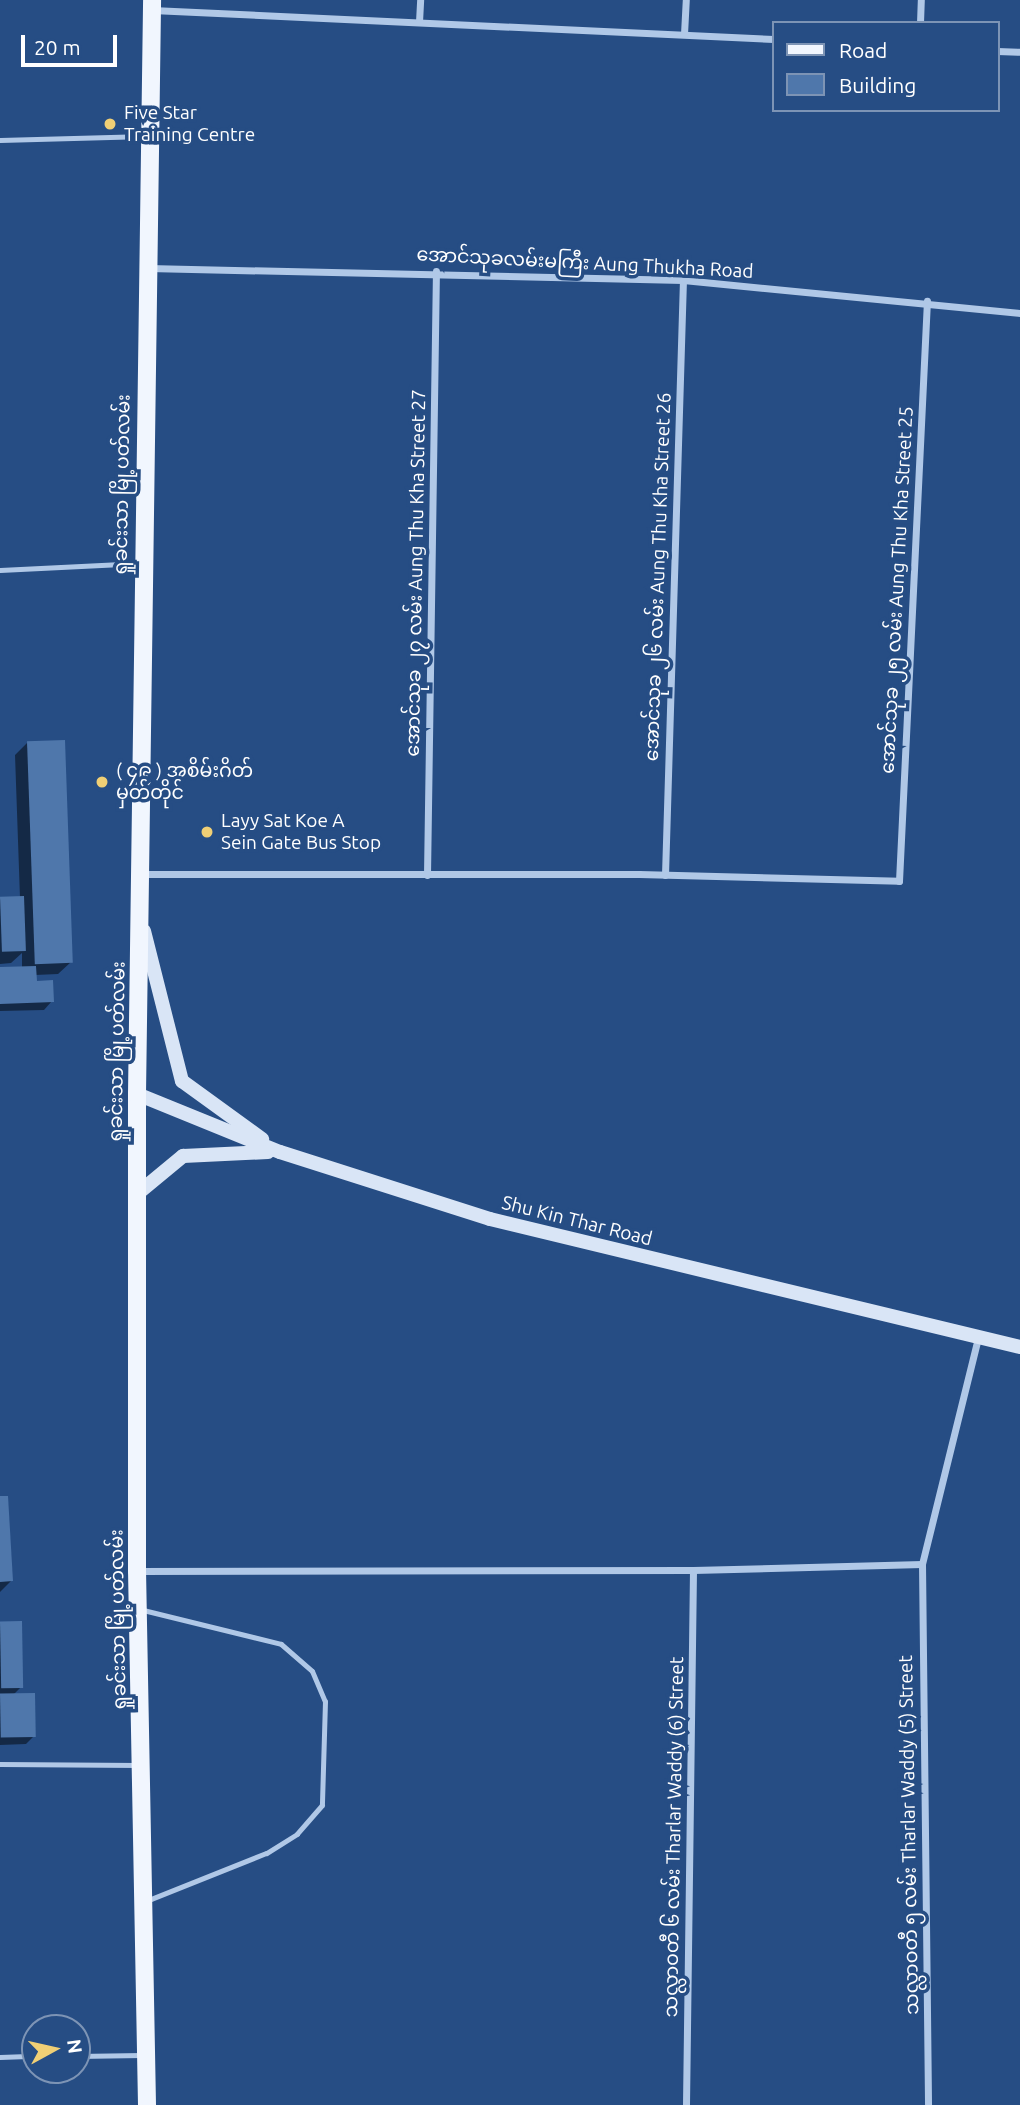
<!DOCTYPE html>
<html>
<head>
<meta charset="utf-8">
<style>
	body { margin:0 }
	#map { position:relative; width:1020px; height:2105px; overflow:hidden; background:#264d84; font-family:Ubuntu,"Noto Sans Myanmar",sans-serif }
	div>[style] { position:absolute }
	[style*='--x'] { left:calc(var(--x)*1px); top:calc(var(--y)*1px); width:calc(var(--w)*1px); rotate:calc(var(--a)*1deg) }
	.shadow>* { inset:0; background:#0007 }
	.building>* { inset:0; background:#4f77ab; transform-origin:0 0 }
	.lane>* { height:5px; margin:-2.5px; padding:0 2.5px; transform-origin:2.5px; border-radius:2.5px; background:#b0c8e7 }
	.street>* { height:7px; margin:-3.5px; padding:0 3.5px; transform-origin:3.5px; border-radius:3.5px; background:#b0c8e7 }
	.secondary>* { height:14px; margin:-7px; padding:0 7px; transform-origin:7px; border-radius:7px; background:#d9e5f6 }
	.primary>* { height:18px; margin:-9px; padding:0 9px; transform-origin:9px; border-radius:9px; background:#f1f6fe }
	.dots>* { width:19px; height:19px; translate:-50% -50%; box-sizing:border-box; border:4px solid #264d84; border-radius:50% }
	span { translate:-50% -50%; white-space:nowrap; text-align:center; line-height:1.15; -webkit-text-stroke:7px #264d84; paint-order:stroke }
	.poi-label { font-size:19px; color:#fff }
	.left { translate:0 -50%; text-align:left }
	.street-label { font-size:19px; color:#fff }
	.legend { position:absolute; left:772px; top:21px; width:228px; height:91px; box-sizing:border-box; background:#264d84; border:2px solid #7d94b5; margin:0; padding:9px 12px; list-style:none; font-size:21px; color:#fff }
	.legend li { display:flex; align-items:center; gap:14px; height:35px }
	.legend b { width:35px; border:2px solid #7d94b5 }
	.north { position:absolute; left:21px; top:2014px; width:70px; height:70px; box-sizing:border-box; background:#264d84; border:2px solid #7d94b5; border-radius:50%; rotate:82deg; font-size:19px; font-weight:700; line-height:28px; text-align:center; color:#fff }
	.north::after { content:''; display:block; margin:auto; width:24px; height:32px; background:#f0cf75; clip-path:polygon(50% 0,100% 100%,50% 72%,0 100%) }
	.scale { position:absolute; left:21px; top:35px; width:96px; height:32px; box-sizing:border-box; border:4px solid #fff; border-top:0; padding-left:9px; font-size:21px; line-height:24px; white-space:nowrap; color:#fff; -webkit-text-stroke:5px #264d84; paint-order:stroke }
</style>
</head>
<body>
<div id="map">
	<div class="shadow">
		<i style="clip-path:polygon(27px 743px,71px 962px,58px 974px,35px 975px,35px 983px,52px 1001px,44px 1010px,0 1011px,0 969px,22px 968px,22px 953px,11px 963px,0 964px,0 899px,20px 898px,15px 755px)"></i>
		<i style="clip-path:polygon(0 1498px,11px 1581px,0 1592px)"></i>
		<i style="clip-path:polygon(0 1623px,21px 1687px,12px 1696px,34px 1736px,26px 1744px,0 1745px)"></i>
	</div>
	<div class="building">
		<i style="left:65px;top:740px;width:223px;height:38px;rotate:88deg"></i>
		<i style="left:24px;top:896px;width:55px;height:24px;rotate:88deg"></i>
		<i style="clip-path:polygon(36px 966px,37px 981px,53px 980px,54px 1002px,0 1004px,0 967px)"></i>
		<i style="clip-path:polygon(0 1496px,8px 1496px,13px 1581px,0 1582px)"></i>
		<i style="left:22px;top:1621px;width:67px;height:22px;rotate:89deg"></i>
		<i style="left:35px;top:1693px;width:44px;height:35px;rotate:89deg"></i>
	</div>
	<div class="lane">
		<i style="--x:0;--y:140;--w:147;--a:-1.6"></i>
		<i style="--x:0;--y:570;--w:142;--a:-2.8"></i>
		<i style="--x:143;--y:1610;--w:142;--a:13.8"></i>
		<i style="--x:281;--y:1644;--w:41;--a:41.1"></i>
		<i style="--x:312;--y:1671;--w:33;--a:67"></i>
		<i style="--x:325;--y:1701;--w:104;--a:91.7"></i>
		<i style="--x:322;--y:1805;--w:38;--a:131"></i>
		<i style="--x:297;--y:1834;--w:36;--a:148"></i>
		<i style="--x:266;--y:1853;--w:129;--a:158.2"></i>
		<i style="--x:0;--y:1764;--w:139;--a:0.4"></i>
		<i style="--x:77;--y:2056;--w:65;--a:-0.9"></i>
		<i style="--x:0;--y:2057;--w:35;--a:-2"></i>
	</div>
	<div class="street">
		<i style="--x:152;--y:10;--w:622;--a:2.67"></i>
		<i style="--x:419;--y:22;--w:22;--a:-87"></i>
		<i style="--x:920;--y:23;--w:23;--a:-88"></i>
		<i style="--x:684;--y:34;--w:34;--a:-87"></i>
		<i style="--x:997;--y:51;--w:23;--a:2"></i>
		<i style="--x:148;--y:268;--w:535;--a:1.28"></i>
		<i style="--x:683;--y:280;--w:339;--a:5.6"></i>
		<i style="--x:142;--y:874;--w:497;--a:0"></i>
		<i style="--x:639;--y:874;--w:260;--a:1.5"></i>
		<i style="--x:899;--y:881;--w:581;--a:-87.24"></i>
		<i style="--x:427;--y:875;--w:604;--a:-89.15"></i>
		<i style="--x:665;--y:875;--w:595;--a:-88.27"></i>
		<i style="--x:922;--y:1564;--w:541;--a:89.36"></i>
		<i style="--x:138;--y:1571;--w:555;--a:-0.1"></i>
		<i style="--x:693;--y:1570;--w:229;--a:-1.5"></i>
		<i style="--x:922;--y:1564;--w:234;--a:-76.1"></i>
		<i style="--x:686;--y:2105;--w:535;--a:-89.25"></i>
	</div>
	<div class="secondary">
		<i style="--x:144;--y:931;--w:155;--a:75.8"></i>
		<i style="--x:182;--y:1081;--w:99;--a:35.9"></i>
		<i style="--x:137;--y:1094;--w:154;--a:22.1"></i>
		<i style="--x:280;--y:1152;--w:220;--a:17.7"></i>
		<i style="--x:490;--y:1219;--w:545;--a:13.58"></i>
		<i style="--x:137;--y:1194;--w:60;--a:-39.6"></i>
		<i style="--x:183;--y:1156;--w:85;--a:-2.7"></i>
	</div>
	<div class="primary">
		<i style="--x:147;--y:2105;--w:534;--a:-91.07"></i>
		<i style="--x:137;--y:1571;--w:477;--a:-90"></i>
		<i style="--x:137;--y:1094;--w:1094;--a:-89.21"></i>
	</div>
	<div class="dots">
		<i style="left:110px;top:124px;background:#f0cf75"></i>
		<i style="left:102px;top:782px;background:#f0cf75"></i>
		<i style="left:207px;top:832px;background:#f0cf75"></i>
	</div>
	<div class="poi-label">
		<span class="left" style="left:124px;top:124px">Five Star<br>Training Centre</span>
		<span class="left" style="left:116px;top:782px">( ၄၉ ) အစိမ်းဂိတ်<br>မှတ်တိုင်</span>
		<span class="left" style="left:221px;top:832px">Layy Sat Koe A<br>Sein Gate Bus Stop</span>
	</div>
	<div class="street-label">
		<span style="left:585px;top:263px;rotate:3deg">အောင်သုခလမ်းမကြီး Aung Thukha Road</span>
		<span style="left:122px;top:485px;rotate:-89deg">ရှုခင်းသာ မြို့ပတ်လမ်း</span>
		<span style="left:416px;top:573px;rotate:-89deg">အောင်သုခ ၂၇ လမ်း Aung Thu Kha Street 27</span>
		<span style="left:658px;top:577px;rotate:-88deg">အောင်သုခ ၂၆ လမ်း Aung Thu Kha Street 26</span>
		<span style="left:897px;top:590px;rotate:-87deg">အောင်သုခ ၂၅ လမ်း Aung Thu Kha Street 25</span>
		<span style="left:117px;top:1052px;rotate:-89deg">ရှုခင်းသာ မြို့ပတ်လမ်း</span>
		<span style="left:577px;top:1221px;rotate:14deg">Shu Kin Thar Road</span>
		<span style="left:118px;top:1620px;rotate:-91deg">ရှုခင်းသာ မြို့ပတ်လမ်း</span>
		<span style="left:909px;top:1835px;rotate:-91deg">သလ္လာဝတီ ၅ လမ်း Tharlar Waddy (5) Street</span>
		<span style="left:674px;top:1837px;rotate:-89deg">သလ္လာဝတီ ၆ လမ်း Tharlar Waddy (6) Street</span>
	</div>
	<ul class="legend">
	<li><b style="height:9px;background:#f1f6fe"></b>Road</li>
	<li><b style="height:19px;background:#4f77ab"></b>Building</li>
	</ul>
	<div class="north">N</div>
	<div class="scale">20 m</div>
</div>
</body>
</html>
